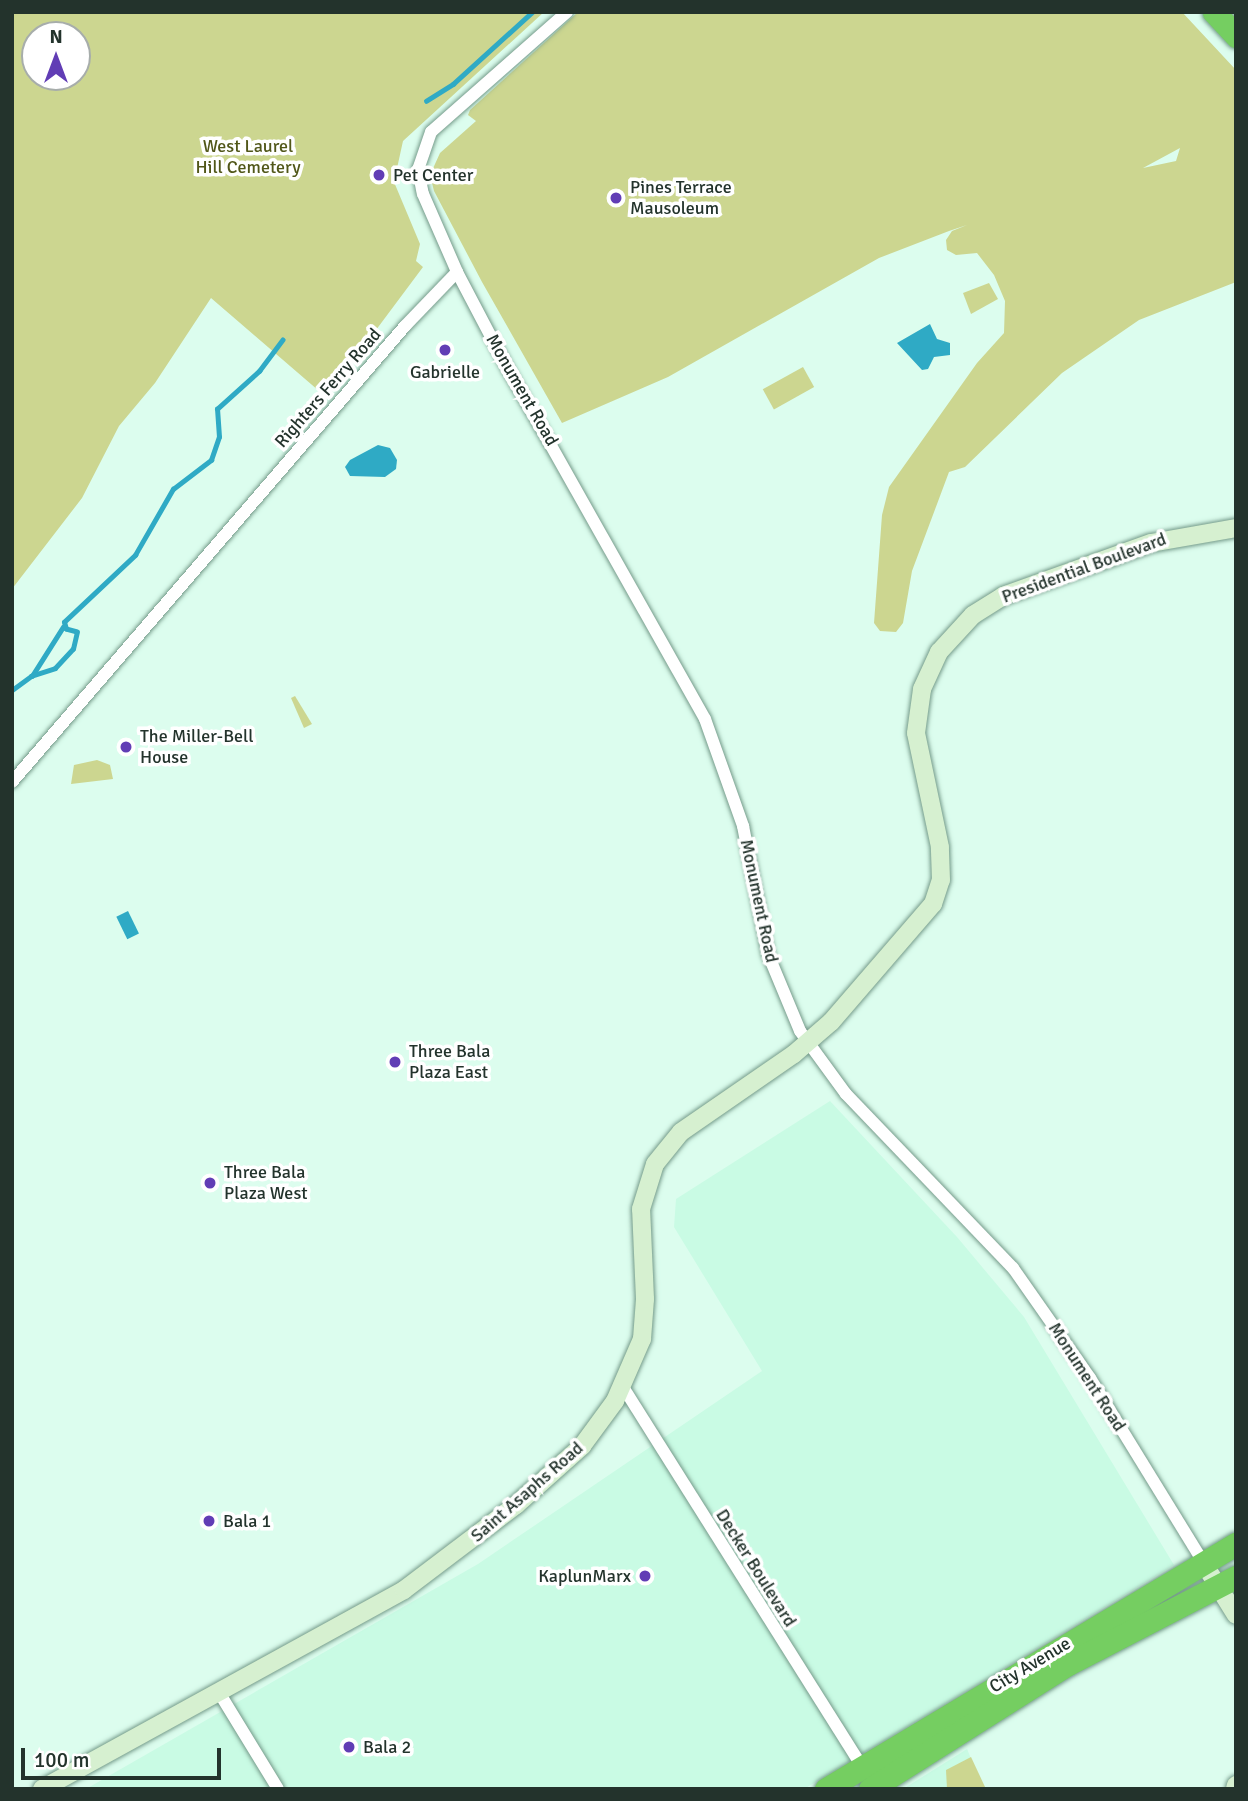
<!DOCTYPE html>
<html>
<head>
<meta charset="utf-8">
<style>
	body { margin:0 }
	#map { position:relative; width:1248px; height:1801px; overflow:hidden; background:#dcfdee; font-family:Signika,sans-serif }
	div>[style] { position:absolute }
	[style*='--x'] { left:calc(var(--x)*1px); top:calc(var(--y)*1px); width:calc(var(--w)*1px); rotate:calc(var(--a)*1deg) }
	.built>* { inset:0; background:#c9fbe4 }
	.green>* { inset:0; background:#ccd690; transform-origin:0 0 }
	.water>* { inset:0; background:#2faac5; transform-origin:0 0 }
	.stream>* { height:4.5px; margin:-2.25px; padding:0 2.25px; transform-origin:2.25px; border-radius:2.25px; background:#2faac5 }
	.roads { filter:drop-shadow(0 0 2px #759b8a) drop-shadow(0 0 2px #759b8a) }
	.street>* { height:12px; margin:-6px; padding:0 6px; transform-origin:6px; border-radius:6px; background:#fff }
	.secondary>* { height:18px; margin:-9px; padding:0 9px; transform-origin:9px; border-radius:9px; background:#d6f0d0 }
	.highway>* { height:23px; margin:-11.5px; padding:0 11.5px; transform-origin:11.5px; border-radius:11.5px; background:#75ce61 }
	.dots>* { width:19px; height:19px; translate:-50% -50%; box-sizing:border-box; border:4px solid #fff; border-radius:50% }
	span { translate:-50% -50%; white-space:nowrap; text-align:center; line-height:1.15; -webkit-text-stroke:7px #fff; paint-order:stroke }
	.park-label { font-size:18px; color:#515719 }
	.poi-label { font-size:18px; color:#23332c }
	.left { translate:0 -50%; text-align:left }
	.right { translate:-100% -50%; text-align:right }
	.street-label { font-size:18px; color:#23332c }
	.frame { position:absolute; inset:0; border:14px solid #23332c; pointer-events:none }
	.north { position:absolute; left:21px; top:21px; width:70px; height:70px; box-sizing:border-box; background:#fff; border:2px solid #a7adab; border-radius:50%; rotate:0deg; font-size:19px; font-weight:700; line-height:28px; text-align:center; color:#23332c }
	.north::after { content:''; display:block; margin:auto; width:24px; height:32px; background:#613db5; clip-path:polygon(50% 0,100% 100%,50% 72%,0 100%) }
	.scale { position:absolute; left:21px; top:1748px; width:200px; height:32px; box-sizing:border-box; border:4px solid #23332c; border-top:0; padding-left:9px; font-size:21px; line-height:24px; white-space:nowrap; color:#23332c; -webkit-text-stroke:5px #fff; paint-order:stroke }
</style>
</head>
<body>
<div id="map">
	<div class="built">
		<i style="clip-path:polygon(830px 1101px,957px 1237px,1024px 1317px,1174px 1565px,804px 1789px,86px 1789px,478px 1564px,762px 1371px,674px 1227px,676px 1199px)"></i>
		<i style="clip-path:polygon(967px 1749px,984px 1789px,903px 1789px)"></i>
	</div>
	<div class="green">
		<i style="clip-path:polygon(evenodd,12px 12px,544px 12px,403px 141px,394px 182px,420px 244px,416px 261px,423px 267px,326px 397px,211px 298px,155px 383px,119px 426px,82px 498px,12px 589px,12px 12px,77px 35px,77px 77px,35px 77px,35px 35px,77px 35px)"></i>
		<i style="clip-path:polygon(evenodd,578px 12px,1182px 12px,1236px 70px,1236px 282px,1139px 320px,1062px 373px,965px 467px,949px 472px,912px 571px,903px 623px,896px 632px,880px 631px,874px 623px,882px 515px,889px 487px,977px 363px,1004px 333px,1005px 301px,994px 275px,977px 253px,956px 255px,947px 250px,946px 240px,952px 231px,967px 225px,949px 231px,879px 258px,668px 377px,562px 423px,482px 282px,434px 191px,430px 175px,440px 153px,476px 121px,468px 115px,470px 110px,578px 12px,1180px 148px,1176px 161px,1143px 168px,1180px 148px)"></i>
		<i style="clip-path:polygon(989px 283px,998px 299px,971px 314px,963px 293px)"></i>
		<i style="left:803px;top:367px;width:23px;height:46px;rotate:61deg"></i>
		<i style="clip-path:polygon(295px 696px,312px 724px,304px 728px,291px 698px)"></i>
		<i style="clip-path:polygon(97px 760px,110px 765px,113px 779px,71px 784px,74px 765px)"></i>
		<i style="clip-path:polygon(971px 1757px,986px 1789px,947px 1789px,946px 1770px)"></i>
	</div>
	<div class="water">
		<i style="clip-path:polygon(930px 324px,937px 339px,950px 343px,950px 355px,934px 357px,928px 369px,922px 370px,897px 343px)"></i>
		<i style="clip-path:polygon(378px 445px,390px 448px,397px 460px,396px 469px,385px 477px,350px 476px,345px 467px,350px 460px)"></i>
		<i style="left:128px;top:911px;width:25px;height:13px;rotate:64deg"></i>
	</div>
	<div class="stream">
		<i style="--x:426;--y:101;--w:32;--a:-32"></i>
		<i style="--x:453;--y:84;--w:107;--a:-42.3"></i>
		<i style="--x:32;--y:676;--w:58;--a:-57.7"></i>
		<i style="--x:12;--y:690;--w:24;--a:-36"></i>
		<i style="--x:31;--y:676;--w:25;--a:-18"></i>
		<i style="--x:55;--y:668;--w:26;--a:-47"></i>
		<i style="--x:73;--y:649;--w:17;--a:-77"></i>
		<i style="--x:77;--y:632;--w:11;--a:-165"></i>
		<i style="--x:66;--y:629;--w:7;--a:-106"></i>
		<i style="--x:64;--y:622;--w:98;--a:-43.3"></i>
		<i style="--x:135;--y:555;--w:76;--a:-60.1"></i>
		<i style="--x:173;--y:489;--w:48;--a:-37.3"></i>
		<i style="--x:211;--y:460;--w:24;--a:-71"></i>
		<i style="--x:219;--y:437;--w:28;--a:-94"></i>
		<i style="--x:217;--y:409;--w:57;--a:-42.1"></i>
		<i style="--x:259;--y:371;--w:39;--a:-53"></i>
	</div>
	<div class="roads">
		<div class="street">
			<i style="--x:567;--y:12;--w:181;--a:138.6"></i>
			<i style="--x:431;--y:132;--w:39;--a:109"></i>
			<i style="--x:418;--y:169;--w:25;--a:79"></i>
			<i style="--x:423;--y:194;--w:85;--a:66.4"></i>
			<i style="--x:457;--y:272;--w:112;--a:62.3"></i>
			<i style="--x:509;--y:371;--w:399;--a:60.6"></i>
			<i style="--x:705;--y:719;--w:114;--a:70.4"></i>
			<i style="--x:743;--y:826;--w:130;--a:78.9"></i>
			<i style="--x:768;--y:954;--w:83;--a:67.4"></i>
			<i style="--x:800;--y:1031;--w:78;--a:53.9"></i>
			<i style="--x:846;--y:1094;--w:241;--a:46.2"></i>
			<i style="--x:1013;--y:1268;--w:134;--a:55"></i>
			<i style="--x:1090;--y:1378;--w:216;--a:58.4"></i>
			<i style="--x:12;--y:782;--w:602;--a:-49.24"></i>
			<i style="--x:405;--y:326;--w:75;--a:-46.1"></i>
			<i style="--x:623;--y:1387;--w:449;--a:57.8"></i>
			<i style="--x:220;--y:1694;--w:111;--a:58.6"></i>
		</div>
		<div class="secondary">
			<i style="--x:1203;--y:1562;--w:62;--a:58.1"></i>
			<i style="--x:42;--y:1789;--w:413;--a:-28.8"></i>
			<i style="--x:404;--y:1590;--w:141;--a:-37.2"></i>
			<i style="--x:516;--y:1505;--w:89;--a:-41.8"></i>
			<i style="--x:582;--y:1446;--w:56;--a:-53.7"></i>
			<i style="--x:615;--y:1401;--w:68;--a:-66.5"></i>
			<i style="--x:642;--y:1339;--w:40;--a:-85.7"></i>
			<i style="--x:645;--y:1299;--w:90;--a:-92.5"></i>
			<i style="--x:641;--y:1209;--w:47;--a:-72.7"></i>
			<i style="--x:655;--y:1164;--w:41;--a:-50.9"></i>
			<i style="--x:681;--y:1132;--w:137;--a:-34.6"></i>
			<i style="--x:794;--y:1054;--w:49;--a:-40.9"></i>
			<i style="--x:831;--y:1022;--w:156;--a:-49.2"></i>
			<i style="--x:933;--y:904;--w:25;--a:-72"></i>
			<i style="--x:941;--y:880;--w:33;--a:-92"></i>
			<i style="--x:940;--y:847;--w:116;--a:-101.9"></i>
			<i style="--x:916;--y:733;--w:44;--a:-82.2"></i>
			<i style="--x:922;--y:689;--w:41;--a:-65.3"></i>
			<i style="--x:939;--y:652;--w:50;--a:-47.4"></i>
			<i style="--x:973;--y:615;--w:36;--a:-32"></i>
			<i style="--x:1003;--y:596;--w:157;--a:-19.7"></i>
			<i style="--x:1151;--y:543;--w:86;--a:-10"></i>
			<i style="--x:1235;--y:1789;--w:4;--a:-76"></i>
		</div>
		<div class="highway">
			<i style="--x:1214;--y:12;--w:33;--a:47"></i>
			<i style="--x:826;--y:1789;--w:478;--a:-30.9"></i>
			<i style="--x:870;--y:1789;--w:234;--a:-32.3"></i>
			<i style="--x:1068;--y:1664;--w:189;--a:-27.4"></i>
		</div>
	</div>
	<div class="dots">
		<i style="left:379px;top:175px;background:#613db5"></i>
		<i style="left:616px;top:198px;background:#613db5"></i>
		<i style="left:445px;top:350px;background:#613db5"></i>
		<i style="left:126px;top:747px;background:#613db5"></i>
		<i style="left:395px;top:1062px;background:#613db5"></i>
		<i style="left:210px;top:1183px;background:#613db5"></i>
		<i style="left:209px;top:1521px;background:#613db5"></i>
		<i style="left:645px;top:1576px;background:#613db5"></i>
		<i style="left:349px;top:1747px;background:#613db5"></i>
	</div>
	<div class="park-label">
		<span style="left:248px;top:157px">West Laurel<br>Hill Cemetery</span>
	</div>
	<div class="poi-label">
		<span class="left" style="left:393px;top:175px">Pet Center</span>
		<span class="left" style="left:630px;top:198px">Pines Terrace<br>Mausoleum</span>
		<span style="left:445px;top:372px">Gabrielle</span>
		<span class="left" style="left:140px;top:747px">The Miller-Bell<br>House</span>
		<span class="left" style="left:409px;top:1062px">Three Bala<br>Plaza East</span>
		<span class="left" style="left:224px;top:1183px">Three Bala<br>Plaza West</span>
		<span class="left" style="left:223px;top:1521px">Bala 1</span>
		<span class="right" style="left:631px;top:1576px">KaplunMarx</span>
		<span class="left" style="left:363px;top:1747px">Bala 2</span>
	</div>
	<div class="street-label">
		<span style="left:328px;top:388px;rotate:-49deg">Righters Ferry Road</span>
		<span style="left:522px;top:390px;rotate:60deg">Monument Road</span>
		<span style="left:1084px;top:568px;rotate:-20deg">Presidential Boulevard</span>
		<span style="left:759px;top:901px;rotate:78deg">Monument Road</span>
		<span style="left:1087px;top:1377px;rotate:57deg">Monument Road</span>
		<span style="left:527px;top:1492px;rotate:-41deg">Saint Asaphs Road</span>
		<span style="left:756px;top:1568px;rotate:58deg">Decker Boulevard</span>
		<span style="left:1030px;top:1665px;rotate:-31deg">City Avenue</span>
	</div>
	<div class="frame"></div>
	<div class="north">N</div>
	<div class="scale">100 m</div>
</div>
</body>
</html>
